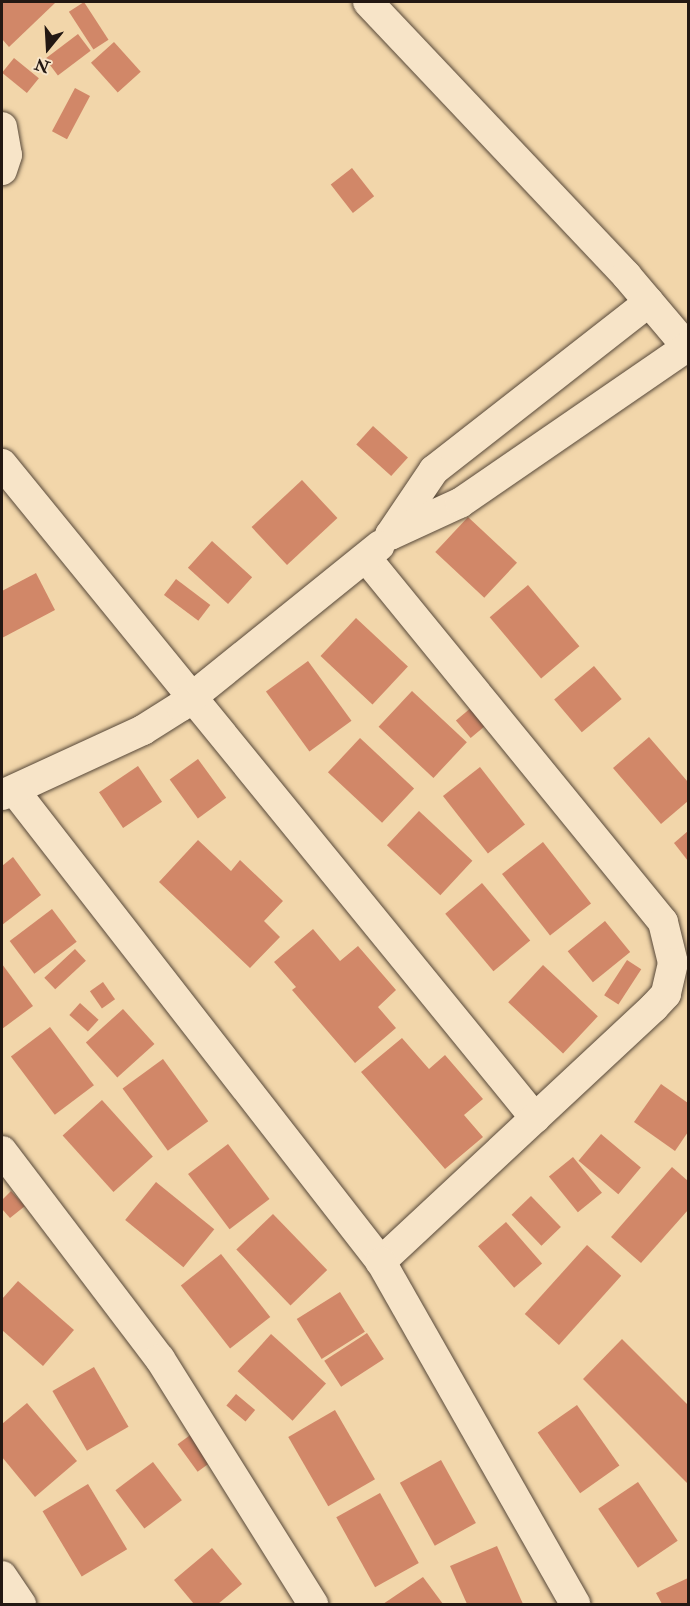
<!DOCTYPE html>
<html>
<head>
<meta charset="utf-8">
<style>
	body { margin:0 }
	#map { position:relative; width:690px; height:1606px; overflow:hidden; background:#f2d6aa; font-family:"IM FELL Double Pica",serif }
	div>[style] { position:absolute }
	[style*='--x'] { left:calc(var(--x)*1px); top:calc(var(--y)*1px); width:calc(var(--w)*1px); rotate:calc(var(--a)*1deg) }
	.building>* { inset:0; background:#d18768; transform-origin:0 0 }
	.roads { filter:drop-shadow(0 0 2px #574839) drop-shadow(0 0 2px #574839) }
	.minor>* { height:30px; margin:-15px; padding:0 15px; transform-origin:15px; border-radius:15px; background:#f7e4c8 }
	span { translate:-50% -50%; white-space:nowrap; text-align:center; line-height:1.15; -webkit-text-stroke:6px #f7e4c8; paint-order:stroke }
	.frame { position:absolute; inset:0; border:3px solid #231813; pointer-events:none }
	.north { position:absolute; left:18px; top:18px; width:60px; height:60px; -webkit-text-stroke:4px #f7e4c8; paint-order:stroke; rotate:198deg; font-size:16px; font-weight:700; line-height:24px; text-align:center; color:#231813 }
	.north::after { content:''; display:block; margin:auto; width:21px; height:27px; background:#231813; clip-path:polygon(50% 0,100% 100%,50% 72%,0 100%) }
</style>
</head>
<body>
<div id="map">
	<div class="building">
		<i style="clip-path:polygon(2px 2px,54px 2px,55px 3px,9px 47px,2px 39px)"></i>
		<i style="left:84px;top:2px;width:45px;height:18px;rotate:57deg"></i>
		<i style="left:78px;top:34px;width:21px;height:41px;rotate:53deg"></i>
		<i style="left:114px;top:42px;width:40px;height:31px;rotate:48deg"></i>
		<i style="left:14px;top:58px;width:32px;height:19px;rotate:39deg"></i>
		<i style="left:75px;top:88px;width:17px;height:49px;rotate:28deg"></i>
		<i style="left:352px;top:168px;width:36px;height:27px;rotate:52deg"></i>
		<i style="left:373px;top:426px;width:47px;height:25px;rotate:42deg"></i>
		<i style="left:302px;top:480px;width:52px;height:69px;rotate:47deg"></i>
		<i style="left:468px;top:517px;width:67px;height:48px;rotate:43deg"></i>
		<i style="left:212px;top:541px;width:54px;height:36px;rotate:42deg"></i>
		<i style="clip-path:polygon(36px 573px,55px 610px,2px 638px,2px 591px)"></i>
		<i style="left:176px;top:579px;width:43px;height:20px;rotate:37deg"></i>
		<i style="left:528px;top:585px;width:80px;height:50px;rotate:50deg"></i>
		<i style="left:356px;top:618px;width:71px;height:52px;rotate:43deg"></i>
		<i style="left:308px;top:661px;width:74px;height:52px;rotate:54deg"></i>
		<i style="left:594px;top:666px;width:43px;height:52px;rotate:50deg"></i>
		<i style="left:412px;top:691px;width:75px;height:49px;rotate:43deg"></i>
		<i style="left:472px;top:707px;width:23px;height:21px;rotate:50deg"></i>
		<i style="clip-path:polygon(649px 737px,688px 782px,688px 801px,661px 824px,613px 768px)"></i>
		<i style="left:360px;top:738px;width:74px;height:47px;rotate:43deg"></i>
		<i style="left:198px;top:759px;width:48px;height:35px;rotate:54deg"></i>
		<i style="left:138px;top:766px;width:43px;height:47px;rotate:56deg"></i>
		<i style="left:480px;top:767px;width:73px;height:47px;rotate:52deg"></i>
		<i style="left:419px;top:811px;width:73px;height:47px;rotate:43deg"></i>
		<i style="clip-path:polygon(688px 831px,688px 861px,674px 843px)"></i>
		<i style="clip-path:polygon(198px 840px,231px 871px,240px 860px,283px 901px,264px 921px,280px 937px,250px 968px,159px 882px)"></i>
		<i style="left:543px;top:842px;width:78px;height:52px;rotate:52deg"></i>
		<i style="clip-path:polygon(13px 857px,41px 895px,2px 925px,2px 866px)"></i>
		<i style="left:482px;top:883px;width:75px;height:48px;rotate:50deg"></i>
		<i style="left:52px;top:909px;width:41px;height:53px;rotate:53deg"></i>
		<i style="left:605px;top:921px;width:40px;height:48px;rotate:51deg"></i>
		<i style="clip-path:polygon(313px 929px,340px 961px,358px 946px,396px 990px,378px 1007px,396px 1028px,355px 1063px,292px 990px,296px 987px,274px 962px)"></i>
		<i style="left:75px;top:949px;width:16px;height:42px;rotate:47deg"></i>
		<i style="left:627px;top:960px;width:17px;height:42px;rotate:33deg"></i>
		<i style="clip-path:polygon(2px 964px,33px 1006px,2px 1029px)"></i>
		<i style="left:543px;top:965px;width:75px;height:51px;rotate:43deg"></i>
		<i style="left:103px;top:982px;width:21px;height:16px;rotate:55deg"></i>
		<i style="left:80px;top:1003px;width:25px;height:16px;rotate:42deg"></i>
		<i style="left:123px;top:1009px;width:47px;height:50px;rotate:48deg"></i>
		<i style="left:50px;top:1027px;width:73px;height:49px;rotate:53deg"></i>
		<i style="clip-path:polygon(402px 1038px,429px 1069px,445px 1055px,483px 1099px,464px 1115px,483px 1137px,445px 1169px,361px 1072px)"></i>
		<i style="left:163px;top:1059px;width:77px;height:50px;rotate:54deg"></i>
		<i style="clip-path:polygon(661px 1084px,688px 1103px,688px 1132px,675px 1151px,634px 1122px)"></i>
		<i style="left:102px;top:1100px;width:76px;height:53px;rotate:48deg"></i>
		<i style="left:601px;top:1134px;width:52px;height:35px;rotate:40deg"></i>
		<i style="left:228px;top:1144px;width:69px;height:50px;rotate:53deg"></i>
		<i style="left:573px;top:1157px;width:46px;height:31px;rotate:51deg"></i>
		<i style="clip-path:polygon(672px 1167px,688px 1181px,688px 1210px,641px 1263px,611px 1237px)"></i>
		<i style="left:156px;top:1182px;width:75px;height:49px;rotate:39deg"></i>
		<i style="clip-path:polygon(11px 1191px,25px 1206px,10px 1218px,2px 1209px,2px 1200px)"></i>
		<i style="left:531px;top:1196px;width:43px;height:27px;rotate:46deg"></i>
		<i style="left:273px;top:1214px;width:78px;height:51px;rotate:46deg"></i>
		<i style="left:506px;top:1222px;width:55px;height:37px;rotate:49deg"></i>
		<i style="left:587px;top:1245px;width:46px;height:93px;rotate:42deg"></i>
		<i style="left:221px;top:1254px;width:80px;height:51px;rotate:52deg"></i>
		<i style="clip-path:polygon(18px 1281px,74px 1330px,43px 1366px,2px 1330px,2px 1299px)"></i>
		<i style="left:340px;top:1292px;width:47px;height:51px;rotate:58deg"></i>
		<i style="left:367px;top:1333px;width:31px;height:51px;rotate:57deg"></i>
		<i style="left:271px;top:1334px;width:74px;height:50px;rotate:42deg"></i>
		<i style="clip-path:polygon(622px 1339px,688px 1405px,688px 1484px,583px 1379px)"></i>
		<i style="left:94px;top:1367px;width:69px;height:48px;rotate:60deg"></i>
		<i style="left:236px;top:1394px;width:25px;height:15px;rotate:40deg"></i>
		<i style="clip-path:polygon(27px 1403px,77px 1461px,35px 1497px,2px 1457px,2px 1424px)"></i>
		<i style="left:577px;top:1405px;width:74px;height:48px;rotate:55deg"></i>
		<i style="left:335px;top:1410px;width:80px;height:54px;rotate:60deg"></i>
		<i style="left:193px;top:1433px;width:34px;height:19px;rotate:54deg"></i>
		<i style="left:441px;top:1460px;width:72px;height:47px;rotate:61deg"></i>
		<i style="left:153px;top:1462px;width:48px;height:47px;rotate:53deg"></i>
		<i style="left:638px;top:1482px;width:71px;height:48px;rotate:56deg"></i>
		<i style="left:88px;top:1484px;width:76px;height:53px;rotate:59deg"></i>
		<i style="left:380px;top:1493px;width:80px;height:50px;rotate:61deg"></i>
		<i style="clip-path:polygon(497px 1546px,523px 1604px,467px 1604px,450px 1566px)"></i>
		<i style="clip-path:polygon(212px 1548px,242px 1584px,218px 1604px,194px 1604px,174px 1580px)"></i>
		<i style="clip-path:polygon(423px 1577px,443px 1604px,383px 1604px)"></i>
		<i style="clip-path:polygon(688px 1578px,688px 1604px,662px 1604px,656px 1593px)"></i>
	</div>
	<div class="roads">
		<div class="minor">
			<i style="--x:368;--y:2;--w:376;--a:46.6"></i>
			<i style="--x:626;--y:275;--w:96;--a:49.7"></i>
			<i style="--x:2;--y:127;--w:28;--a:80"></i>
			<i style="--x:7;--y:155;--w:16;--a:108"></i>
			<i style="--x:649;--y:302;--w:273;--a:142"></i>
			<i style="--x:434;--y:470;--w:78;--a:124.1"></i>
			<i style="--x:390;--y:535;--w:77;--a:-24.6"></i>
			<i style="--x:460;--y:503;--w:275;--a:-34.5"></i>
			<i style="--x:2;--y:464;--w:844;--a:50.82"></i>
			<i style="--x:367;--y:559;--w:468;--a:50.8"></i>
			<i style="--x:663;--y:922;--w:42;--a:76.3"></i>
			<i style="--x:673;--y:963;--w:32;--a:103"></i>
			<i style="--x:666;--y:994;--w:18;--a:133"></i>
			<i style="--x:654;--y:1007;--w:374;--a:137"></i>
			<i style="--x:14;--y:790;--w:598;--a:52.13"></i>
			<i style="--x:381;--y:1262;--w:393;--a:60.4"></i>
			<i style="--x:2;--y:795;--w:155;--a:-24.7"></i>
			<i style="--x:143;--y:730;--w:45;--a:-32.3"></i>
			<i style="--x:181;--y:706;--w:255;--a:-38.9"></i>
			<i style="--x:2;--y:1151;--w:261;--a:52.8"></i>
			<i style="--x:160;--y:1359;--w:289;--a:58"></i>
			<i style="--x:2;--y:1576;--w:34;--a:56"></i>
		</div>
	</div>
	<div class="frame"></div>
	<div class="north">N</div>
</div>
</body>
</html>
